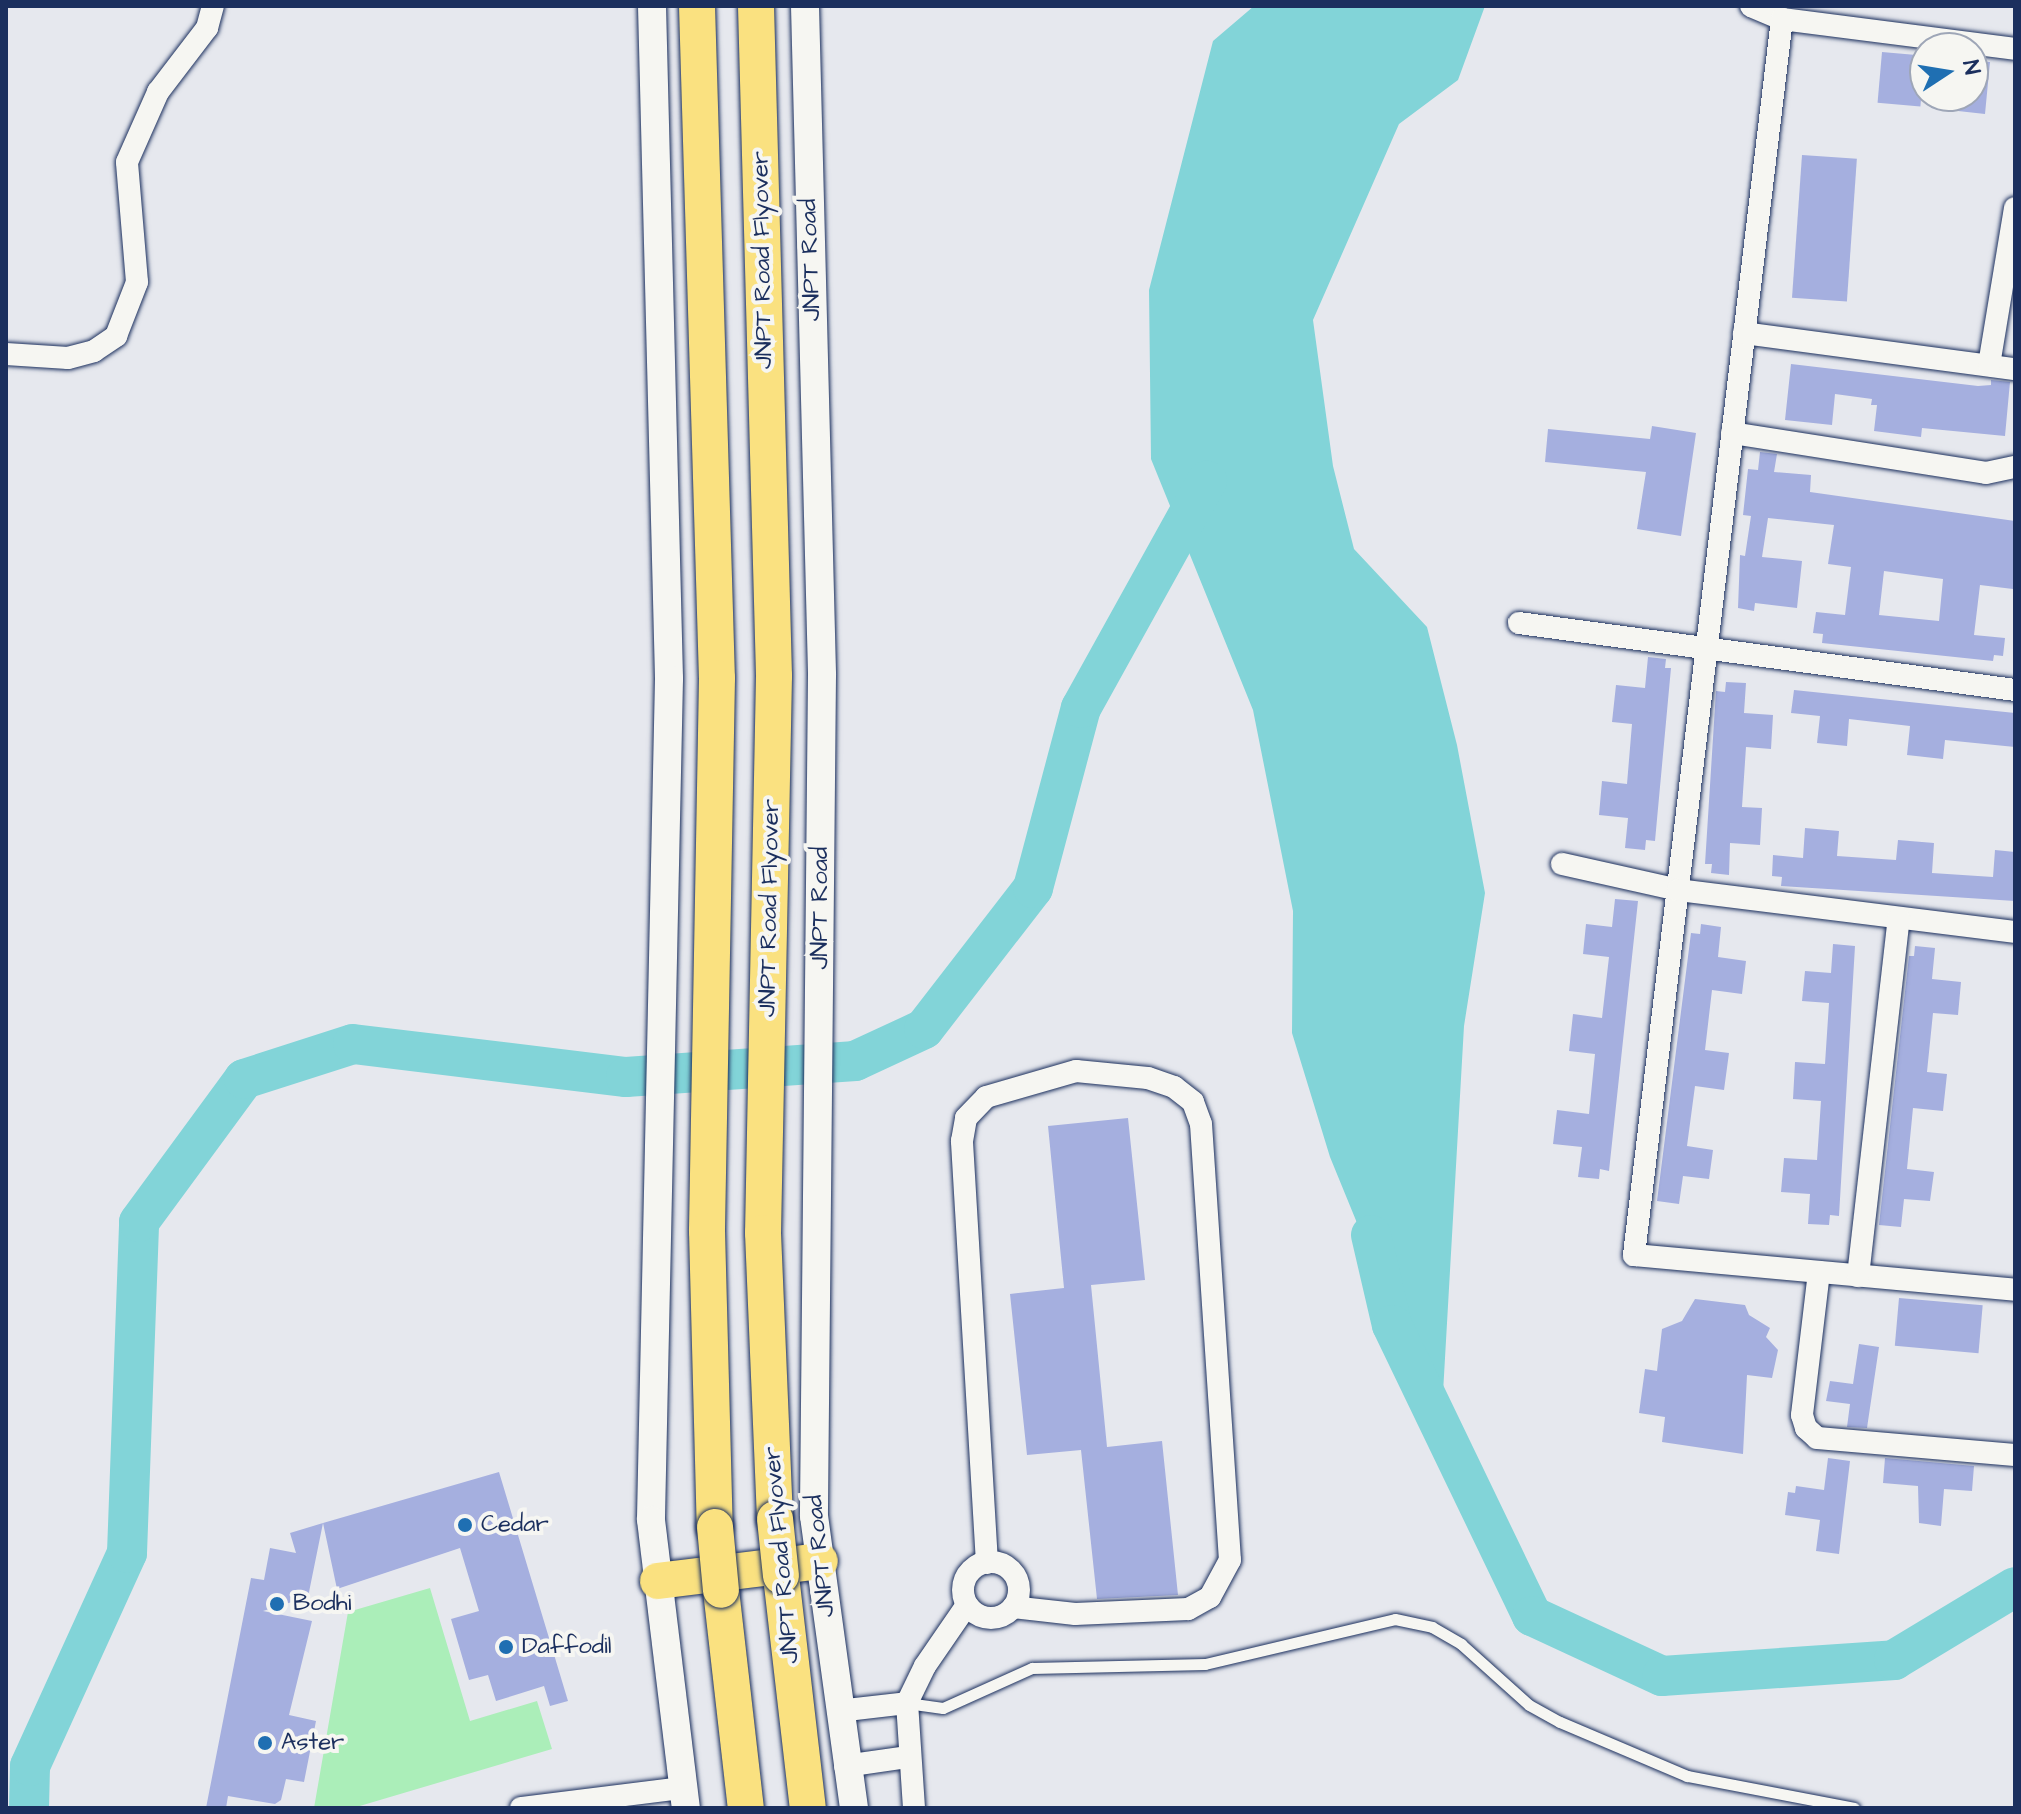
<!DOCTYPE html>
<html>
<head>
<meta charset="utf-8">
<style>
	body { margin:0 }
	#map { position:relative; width:2021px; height:1814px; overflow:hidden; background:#e6e8ee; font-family:"Architects Daughter",sans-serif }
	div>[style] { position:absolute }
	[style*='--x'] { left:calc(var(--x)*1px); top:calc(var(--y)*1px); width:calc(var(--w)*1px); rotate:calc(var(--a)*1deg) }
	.green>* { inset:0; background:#abeeb9 }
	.water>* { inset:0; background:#82d4d8 }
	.river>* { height:40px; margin:-20px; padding:0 20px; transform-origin:20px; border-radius:20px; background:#82d4d8 }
	.building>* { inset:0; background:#a5afdf; transform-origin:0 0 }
	.roads { filter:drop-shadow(0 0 2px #1b2f5e) drop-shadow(0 0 2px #1b2f5e) }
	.service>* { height:11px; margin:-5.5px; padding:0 5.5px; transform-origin:5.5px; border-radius:5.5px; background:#f6f6f2 }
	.minor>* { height:22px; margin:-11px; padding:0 11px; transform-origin:11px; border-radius:11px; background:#f6f6f2 }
	.minor>.ring { margin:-11px; padding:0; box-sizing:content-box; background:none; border:22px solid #f6f6f2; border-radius:50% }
	.tertiary>* { height:28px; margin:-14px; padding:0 14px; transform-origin:14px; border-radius:14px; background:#f6f6f2 }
	.trunk>* { height:36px; margin:-18px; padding:0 18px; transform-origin:18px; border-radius:18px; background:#fae180 }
	.bridges { filter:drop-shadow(0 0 2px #1b2f5e) drop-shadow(0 0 2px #1b2f5e) }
	.trunk-bridge>* { height:36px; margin:-18px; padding:0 18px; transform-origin:18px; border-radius:18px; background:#fae180 }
	.dots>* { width:22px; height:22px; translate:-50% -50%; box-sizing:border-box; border:4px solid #f6f6f2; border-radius:50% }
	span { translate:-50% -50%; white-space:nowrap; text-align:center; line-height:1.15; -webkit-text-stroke:8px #f6f6f2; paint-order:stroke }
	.street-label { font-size:24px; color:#1b2f5e }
	.poi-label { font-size:24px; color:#1b2f5e }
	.left { translate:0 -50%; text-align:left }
	.frame { position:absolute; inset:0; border:8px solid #1b2f5e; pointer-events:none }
	.north { position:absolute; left:1909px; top:32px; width:80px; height:80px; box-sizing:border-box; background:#f6f6f2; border:2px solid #9ea6b7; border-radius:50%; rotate:78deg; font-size:22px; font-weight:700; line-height:32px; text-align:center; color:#1b2f5e }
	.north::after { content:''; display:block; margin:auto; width:28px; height:36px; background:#1f6fb2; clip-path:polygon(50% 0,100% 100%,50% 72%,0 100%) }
</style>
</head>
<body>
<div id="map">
	<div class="green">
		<i style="clip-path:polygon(430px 1588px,470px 1721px,537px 1701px,552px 1749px,353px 1808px,314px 1808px,348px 1612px)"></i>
	</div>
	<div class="water">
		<i style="clip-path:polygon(1254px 6px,1485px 6px,1458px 80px,1399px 124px,1313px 320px,1333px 466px,1354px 549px,1427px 627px,1457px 745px,1485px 893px,1464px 1026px,1441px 1428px,1330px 1157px,1292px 1033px,1293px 911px,1253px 710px,1151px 459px,1149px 290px,1213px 41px)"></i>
	</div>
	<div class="river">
		<i style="--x:1371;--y:1235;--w:92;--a:76.9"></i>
		<i style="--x:1392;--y:1325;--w:323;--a:64.3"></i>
		<i style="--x:1532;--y:1616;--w:143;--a:24.8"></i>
		<i style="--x:1662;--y:1676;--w:233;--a:-3.9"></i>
		<i style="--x:1894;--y:1660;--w:141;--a:-31.1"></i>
		<i style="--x:29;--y:1808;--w:42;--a:-88.6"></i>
		<i style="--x:30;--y:1766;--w:234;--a:-65.5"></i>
		<i style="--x:127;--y:1553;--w:331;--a:-87.9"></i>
		<i style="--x:139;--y:1222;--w:177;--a:-53.7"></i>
		<i style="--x:244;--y:1079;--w:114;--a:-17.8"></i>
		<i style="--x:353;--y:1044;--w:275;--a:6.9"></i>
		<i style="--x:626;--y:1077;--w:230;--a:-4"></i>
		<i style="--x:855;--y:1061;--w:76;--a:-24.9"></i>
		<i style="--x:924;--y:1029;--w:178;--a:-52.3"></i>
		<i style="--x:1033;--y:888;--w:186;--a:-75.1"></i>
		<i style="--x:1081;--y:708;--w:260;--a:-61"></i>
	</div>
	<div class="building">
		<i style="left:1882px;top:52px;width:43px;height:51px;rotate:5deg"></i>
		<i style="clip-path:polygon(1973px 61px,1990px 62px,1985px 114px,1931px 108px,1932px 96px,1973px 96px)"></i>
		<i style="left:1802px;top:155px;width:55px;height:143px;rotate:4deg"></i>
		<i style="clip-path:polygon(1791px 364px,1978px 386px,1991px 385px,1991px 380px,2010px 382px,2005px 436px,1922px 428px,1921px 437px,1874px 431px,1877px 405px,1871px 405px,1872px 399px,1835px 394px,1832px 425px,1785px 420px)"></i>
		<i style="clip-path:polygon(1652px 426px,1696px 433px,1681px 536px,1637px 529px,1646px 472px,1545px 462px,1548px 429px,1650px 439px)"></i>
		<i style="clip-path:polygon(evenodd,1760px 452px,1777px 454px,1774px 472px,1811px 475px,1810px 492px,2015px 521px,2013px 589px,1980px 585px,1974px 635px,2005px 638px,2003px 656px,1994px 655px,1993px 661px,1822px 643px,1823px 634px,1813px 633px,1816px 612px,1845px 615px,1851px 567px,1828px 564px,1834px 525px,1768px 518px,1762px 557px,1802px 561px,1797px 608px,1755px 603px,1754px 611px,1738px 608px,1740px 555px,1745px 556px,1751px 516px,1743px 515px,1748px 469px,1758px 470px,1760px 452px,1884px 571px,1943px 579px,1939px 621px,1879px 615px,1884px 571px)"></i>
		<i style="clip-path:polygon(1648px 657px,1666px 659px,1665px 668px,1671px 668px,1655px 841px,1646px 840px,1645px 850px,1625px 848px,1628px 818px,1599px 815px,1602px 781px,1627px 784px,1632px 724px,1612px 722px,1616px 685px,1645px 688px)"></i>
		<i style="clip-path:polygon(1726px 682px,1746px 683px,1744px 713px,1773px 715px,1771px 749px,1746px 747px,1742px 807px,1762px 808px,1760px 845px,1730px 843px,1729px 875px,1711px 873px,1712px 864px,1705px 864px,1716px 691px,1725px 692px)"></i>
		<i style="clip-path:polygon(1794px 690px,2015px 713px,2015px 747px,1945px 740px,1943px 759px,1907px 755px,1910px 726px,1849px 719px,1847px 746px,1817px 743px,1820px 716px,1791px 713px)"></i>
		<i style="clip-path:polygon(1805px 828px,1839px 831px,1837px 856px,1896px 860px,1898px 840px,1934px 843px,1932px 873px,1993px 877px,1995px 850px,2015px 852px,2015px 901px,1781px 886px,1782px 877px,1772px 876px,1773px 855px,1803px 858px)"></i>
		<i style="clip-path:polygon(1615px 899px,1638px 901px,1609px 1171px,1600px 1169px,1599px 1179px,1578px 1177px,1582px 1147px,1553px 1144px,1557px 1110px,1589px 1114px,1595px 1054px,1569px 1051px,1573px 1014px,1602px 1018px,1609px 957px,1583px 954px,1586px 924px,1612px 927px)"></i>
		<i style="clip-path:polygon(1701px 924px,1721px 927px,1718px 957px,1746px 961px,1742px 994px,1712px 990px,1705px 1050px,1729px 1053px,1724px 1090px,1695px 1086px,1687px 1146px,1713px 1150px,1709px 1179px,1683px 1176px,1679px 1204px,1657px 1201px,1691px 933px,1700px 934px)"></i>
		<i style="clip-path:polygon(1833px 944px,1855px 946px,1839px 1216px,1830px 1215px,1829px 1225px,1808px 1224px,1810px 1194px,1781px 1192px,1784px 1158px,1817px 1160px,1821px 1101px,1793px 1099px,1795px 1062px,1825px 1064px,1829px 1003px,1802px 1001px,1805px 971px,1831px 973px)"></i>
		<i style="clip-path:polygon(1915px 946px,1935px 948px,1932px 979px,1961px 982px,1958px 1015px,1933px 1013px,1927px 1072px,1947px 1074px,1943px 1111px,1913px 1108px,1907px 1169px,1934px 1172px,1930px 1201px,1904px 1199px,1901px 1227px,1879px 1225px,1909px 956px,1914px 956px)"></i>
		<i style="clip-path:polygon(1128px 1118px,1145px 1280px,1091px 1285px,1107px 1447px,1162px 1441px,1178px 1595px,1097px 1599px,1081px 1450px,1027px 1455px,1010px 1294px,1064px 1288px,1048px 1126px)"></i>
		<i style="left:1899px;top:1298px;width:84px;height:48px;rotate:5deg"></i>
		<i style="clip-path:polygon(1695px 1299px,1745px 1305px,1749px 1315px,1770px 1328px,1766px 1337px,1778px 1350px,1772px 1378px,1747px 1375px,1743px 1454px,1662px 1442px,1665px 1417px,1639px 1413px,1645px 1369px,1657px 1371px,1662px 1329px,1682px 1321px)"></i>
		<i style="clip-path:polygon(1859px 1344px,1879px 1347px,1867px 1428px,1847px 1427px,1850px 1404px,1826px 1401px,1830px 1381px,1853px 1384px)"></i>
		<i style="clip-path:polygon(1828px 1458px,1850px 1461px,1839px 1554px,1816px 1551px,1820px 1520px,1785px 1515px,1788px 1492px,1795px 1493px,1796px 1486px,1824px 1490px)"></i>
		<i style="clip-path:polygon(1885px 1458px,1974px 1466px,1972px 1491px,1944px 1489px,1941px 1526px,1919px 1523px,1918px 1486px,1883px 1483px)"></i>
		<i style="clip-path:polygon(499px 1472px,568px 1701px,550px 1706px,544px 1686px,496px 1701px,488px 1675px,469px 1680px,451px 1619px,479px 1611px,460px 1548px,337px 1589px,323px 1523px)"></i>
		<i style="clip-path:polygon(323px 1523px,308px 1597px,263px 1611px,312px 1621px,289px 1715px,316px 1721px,304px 1782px,286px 1779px,281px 1800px,275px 1804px,228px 1796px,226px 1808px,206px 1808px,251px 1578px,264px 1580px,270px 1548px,296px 1553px,290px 1533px)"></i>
	</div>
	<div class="roads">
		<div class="service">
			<i style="--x:907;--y:1703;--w:36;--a:8"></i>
			<i style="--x:943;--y:1708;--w:98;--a:-24.2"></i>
			<i style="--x:1032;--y:1668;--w:173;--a:-1.3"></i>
			<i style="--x:1205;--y:1664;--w:195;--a:-13.3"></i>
			<i style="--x:1395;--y:1619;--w:38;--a:12"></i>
			<i style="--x:1432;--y:1627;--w:34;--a:30"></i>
			<i style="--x:1461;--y:1644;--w:91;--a:41.9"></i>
			<i style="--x:1529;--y:1705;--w:35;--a:29"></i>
			<i style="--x:1560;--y:1722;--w:138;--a:23"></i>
			<i style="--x:1687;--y:1776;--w:170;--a:10.8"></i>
		</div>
		<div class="minor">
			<i style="--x:1751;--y:6;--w:34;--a:23"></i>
			<i style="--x:1782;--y:19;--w:235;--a:7.3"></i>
			<i style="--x:1782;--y:19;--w:1245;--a:96.83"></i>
			<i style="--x:1634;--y:1255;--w:383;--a:5.2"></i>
			<i style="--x:1744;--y:333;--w:273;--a:7.6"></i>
			<i style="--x:6;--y:354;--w:62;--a:3.7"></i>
			<i style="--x:68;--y:358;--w:27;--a:-15"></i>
			<i style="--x:94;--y:351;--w:27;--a:-34"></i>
			<i style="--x:116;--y:336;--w:58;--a:-68.7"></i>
			<i style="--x:137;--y:282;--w:120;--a:-94.8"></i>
			<i style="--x:127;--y:162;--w:77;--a:-66.1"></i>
			<i style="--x:158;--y:92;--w:81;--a:-52.6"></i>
			<i style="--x:207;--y:28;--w:23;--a:-75"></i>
			<i style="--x:1989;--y:365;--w:159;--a:-80.6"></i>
			<i style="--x:1732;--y:433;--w:257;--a:8.9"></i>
			<i style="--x:1986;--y:473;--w:30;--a:-12"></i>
			<i style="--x:1519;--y:623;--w:501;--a:7.69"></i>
			<i style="--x:1562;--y:864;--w:119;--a:12.6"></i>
			<i style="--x:1678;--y:890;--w:340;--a:7.1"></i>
			<i style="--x:1819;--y:1272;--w:144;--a:96.8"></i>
			<i style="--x:1802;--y:1415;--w:14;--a:73"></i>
			<i style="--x:1806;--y:1428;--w:15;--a:42"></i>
			<i style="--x:1817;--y:1438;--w:199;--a:4.9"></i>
			<i style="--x:1858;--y:1276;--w:360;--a:-83.5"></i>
			<i class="ring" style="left:963px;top:1562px;width:34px;height:34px"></i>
			<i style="--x:987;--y:1563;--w:423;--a:-93.4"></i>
			<i style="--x:962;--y:1141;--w:23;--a:-80"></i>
			<i style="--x:966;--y:1118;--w:29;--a:-46"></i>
			<i style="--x:986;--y:1097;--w:94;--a:-16.1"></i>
			<i style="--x:1076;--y:1071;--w:72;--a:5.6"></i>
			<i style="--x:1148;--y:1078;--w:28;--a:19"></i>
			<i style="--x:1174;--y:1087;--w:24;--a:38"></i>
			<i style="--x:1193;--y:1102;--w:23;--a:70"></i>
			<i style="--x:1201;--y:1124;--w:437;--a:86.2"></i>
			<i style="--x:1230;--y:1560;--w:42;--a:118.4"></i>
			<i style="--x:1210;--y:1597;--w:25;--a:151"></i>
			<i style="--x:1188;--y:1609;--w:113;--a:177.5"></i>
			<i style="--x:1075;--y:1614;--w:62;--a:-173.6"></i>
			<i style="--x:838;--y:1711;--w:69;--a:-6.6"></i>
			<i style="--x:845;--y:1766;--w:64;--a:-8.1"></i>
			<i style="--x:521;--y:1808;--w:162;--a:-7.1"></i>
			<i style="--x:914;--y:1808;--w:105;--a:-93.8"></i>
			<i style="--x:907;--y:1703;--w:41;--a:-64.1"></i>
			<i style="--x:925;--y:1666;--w:74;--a:-55.5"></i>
		</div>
		<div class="tertiary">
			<i style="--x:652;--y:6;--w:673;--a:88.55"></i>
			<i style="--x:669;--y:679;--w:841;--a:91.23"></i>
			<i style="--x:651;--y:1520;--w:290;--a:83.1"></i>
			<i style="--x:805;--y:6;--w:669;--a:88.54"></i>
			<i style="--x:822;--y:675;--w:841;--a:90.55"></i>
			<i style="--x:814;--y:1516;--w:295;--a:82.2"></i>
		</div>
		<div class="trunk">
			<i style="--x:697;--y:6;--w:672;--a:88.3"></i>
			<i style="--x:717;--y:678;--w:553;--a:91.04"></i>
			<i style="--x:707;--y:1231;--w:296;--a:88.5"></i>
			<i style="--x:756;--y:6;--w:670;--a:88.46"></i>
			<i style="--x:774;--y:676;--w:557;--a:91.13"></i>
			<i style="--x:763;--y:1233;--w:286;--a:87.6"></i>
			<i style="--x:781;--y:1576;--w:234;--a:83.4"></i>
			<i style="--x:658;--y:1581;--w:163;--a:-7"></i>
			<i style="--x:721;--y:1590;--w:219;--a:83.5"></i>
		</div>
	</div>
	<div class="bridges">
		<div class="trunk-bridge">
			<i style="--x:775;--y:1519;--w:57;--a:84"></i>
			<i style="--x:715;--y:1527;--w:63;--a:84.6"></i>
		</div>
	</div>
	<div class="dots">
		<i style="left:465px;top:1525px;background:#1f6fb2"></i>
		<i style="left:277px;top:1604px;background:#1f6fb2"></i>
		<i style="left:506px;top:1647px;background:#1f6fb2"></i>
		<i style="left:265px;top:1743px;background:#1f6fb2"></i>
	</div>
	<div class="street-label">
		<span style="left:763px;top:260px;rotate:-91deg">JNPT Road Flyover</span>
		<span style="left:811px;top:260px;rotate:-92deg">JNPT Road</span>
		<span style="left:770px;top:908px;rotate:-89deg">JNPT Road Flyover</span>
		<span style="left:821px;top:908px;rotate:-90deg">JNPT Road</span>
		<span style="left:782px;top:1555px;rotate:-95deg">JNPT Road Flyover</span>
		<span style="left:821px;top:1556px;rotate:-96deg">JNPT Road</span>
	</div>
	<div class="poi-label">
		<span class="left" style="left:481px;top:1525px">Cedar</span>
		<span class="left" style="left:293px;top:1604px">Bodhi</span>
		<span class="left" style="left:522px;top:1647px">Daffodil</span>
		<span class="left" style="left:281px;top:1743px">Aster</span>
	</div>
	<div class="frame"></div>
	<div class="north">N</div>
</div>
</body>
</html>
